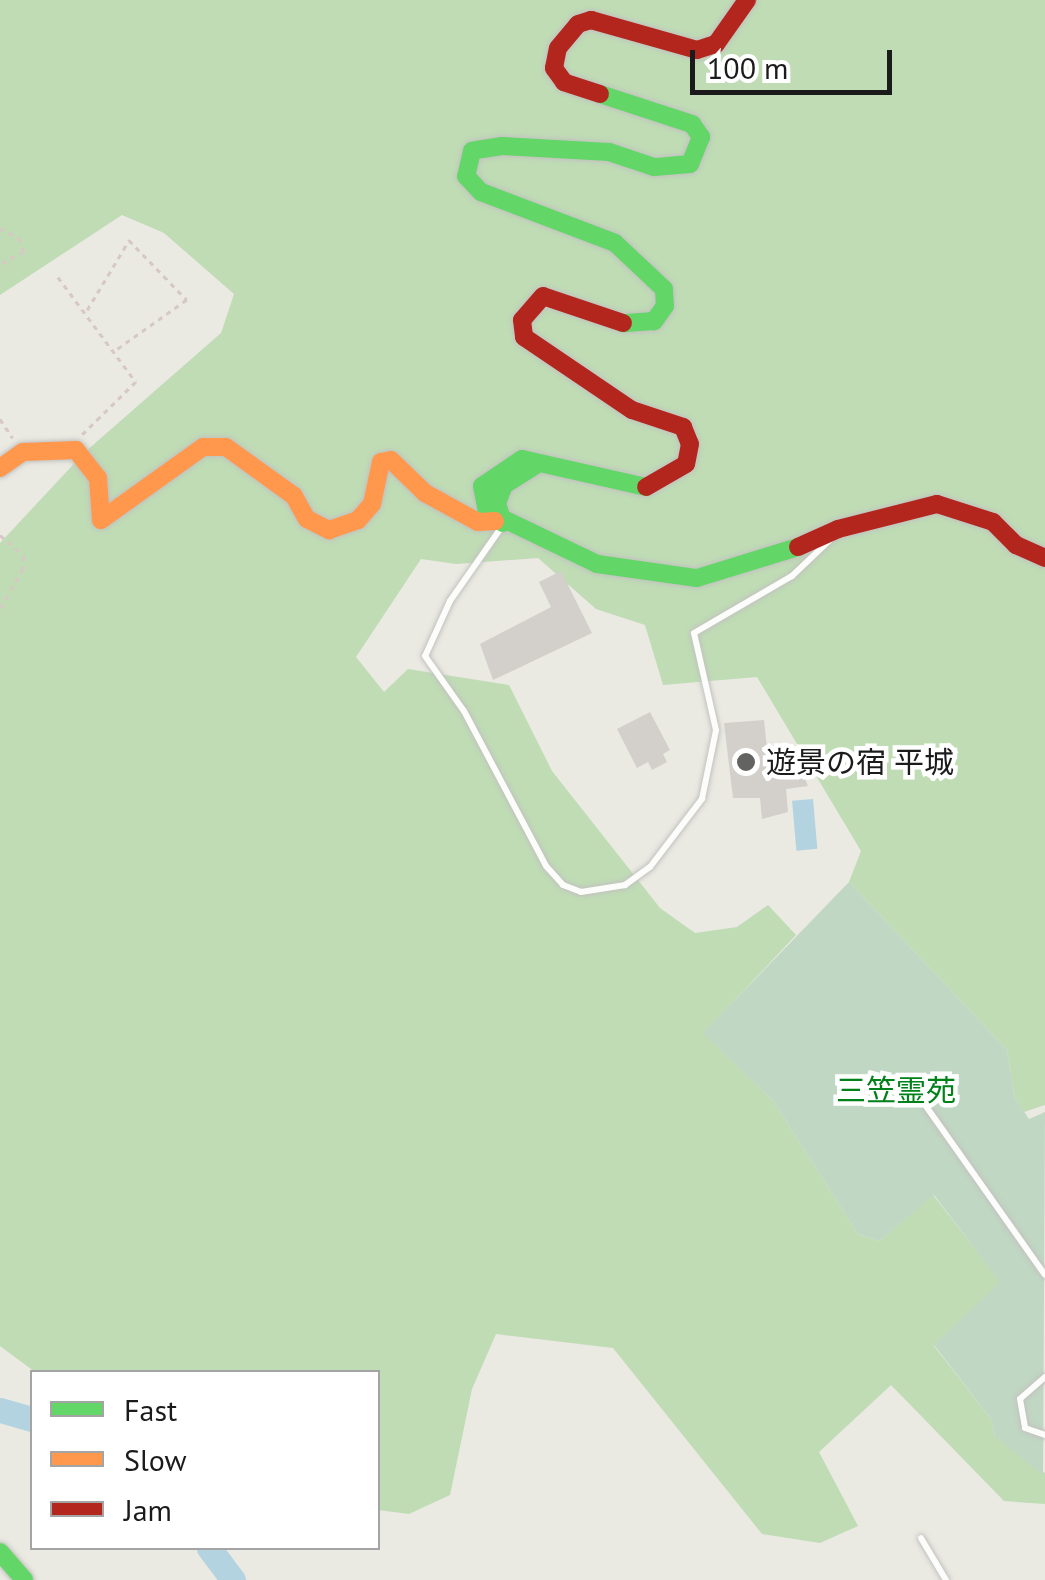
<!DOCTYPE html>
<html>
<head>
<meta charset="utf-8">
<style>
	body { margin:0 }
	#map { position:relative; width:1045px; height:1580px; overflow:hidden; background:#eae9e2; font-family:"PT Sans","Noto Sans JP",sans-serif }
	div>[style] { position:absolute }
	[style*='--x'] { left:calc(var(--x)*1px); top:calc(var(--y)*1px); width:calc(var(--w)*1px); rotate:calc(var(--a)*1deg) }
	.forest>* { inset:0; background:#bfdcb5 }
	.cemetery>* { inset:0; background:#c0d7c3 }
	.water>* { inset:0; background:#b3d3e1; transform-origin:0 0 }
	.river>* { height:25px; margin:-12.5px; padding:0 12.5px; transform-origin:12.5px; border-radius:12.5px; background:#b3d3e1 }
	.building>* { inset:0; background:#d3d0cb }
	.path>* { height:2.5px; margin-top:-1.25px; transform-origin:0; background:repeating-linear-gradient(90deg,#d6c8c3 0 5px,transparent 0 10px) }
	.roads { filter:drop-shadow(0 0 2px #c2c2bf) drop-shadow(0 0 2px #c2c2bf) }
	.lane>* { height:6px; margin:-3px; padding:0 3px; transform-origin:3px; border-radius:3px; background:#fcfcfb }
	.fast>* { height:18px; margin:-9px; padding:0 9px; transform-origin:9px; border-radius:9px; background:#63d668 }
	.slow>* { height:18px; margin:-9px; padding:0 9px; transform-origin:9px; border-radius:9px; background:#ff974d }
	.jam>* { height:18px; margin:-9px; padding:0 9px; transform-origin:9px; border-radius:9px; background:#b3261e }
	.dots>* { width:28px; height:28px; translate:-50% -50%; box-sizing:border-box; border:5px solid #fff; border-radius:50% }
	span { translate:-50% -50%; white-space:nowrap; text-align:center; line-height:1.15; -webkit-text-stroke:9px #fff; paint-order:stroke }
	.poi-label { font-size:30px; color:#1b1b1b }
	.left { translate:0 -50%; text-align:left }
	.park-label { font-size:30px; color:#01811a }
	.legend { position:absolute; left:30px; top:1370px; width:350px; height:180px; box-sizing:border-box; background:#fff; border:2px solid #a4a4a4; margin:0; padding:12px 18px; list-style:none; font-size:30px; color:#1b1b1b }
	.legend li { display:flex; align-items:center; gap:20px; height:50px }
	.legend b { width:50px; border:2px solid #a4a4a4 }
	.scale { position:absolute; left:690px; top:50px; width:202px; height:45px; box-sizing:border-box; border:5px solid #1b1b1b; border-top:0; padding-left:12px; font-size:30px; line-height:35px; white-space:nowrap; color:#1b1b1b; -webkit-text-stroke:8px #fff; paint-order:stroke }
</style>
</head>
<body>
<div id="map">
	<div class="forest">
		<i style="clip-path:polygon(0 0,1045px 0,1045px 1105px,1024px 1112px,1015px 1098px,1007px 1050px,849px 882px,861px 851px,757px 677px,663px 685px,645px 625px,596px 609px,538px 558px,456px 564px,421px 559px,356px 657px,384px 692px,408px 669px,509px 685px,552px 771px,660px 908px,695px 933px,737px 927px,768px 905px,796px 935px,704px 1033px,774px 1102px,858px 1234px,879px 1241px,933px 1195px,1001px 1282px,934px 1346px,991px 1419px,995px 1436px,1045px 1473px,1045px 1504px,1004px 1501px,891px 1385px,819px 1452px,858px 1526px,820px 1543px,762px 1534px,613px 1348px,496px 1334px,472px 1389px,450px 1495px,409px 1514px,378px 1510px,378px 1372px,35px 1372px,0 1346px,0 543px,85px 452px,221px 333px,234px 294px,164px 233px,122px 215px,0 295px)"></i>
	</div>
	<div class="cemetery">
		<i style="clip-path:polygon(849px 882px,1007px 1050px,1015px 1098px,1029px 1119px,1045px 1112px,1043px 1475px,995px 1436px,991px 1419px,934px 1345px,1000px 1282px,934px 1195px,879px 1241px,858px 1234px,774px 1102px,703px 1033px)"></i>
	</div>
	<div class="water">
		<i style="left:813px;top:799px;width:50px;height:21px;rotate:85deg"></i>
	</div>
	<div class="river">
		<i style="--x:0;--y:1410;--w:33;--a:16"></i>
		<i style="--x:209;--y:1548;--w:40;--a:53"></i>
	</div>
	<div class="building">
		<i style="clip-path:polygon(561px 571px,592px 633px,493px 680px,480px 644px,551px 607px,539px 582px)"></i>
		<i style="clip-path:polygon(650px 712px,670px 750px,663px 754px,667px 762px,652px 770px,648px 762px,637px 768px,617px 729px)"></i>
		<i style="clip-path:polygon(764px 720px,769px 767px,799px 764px,808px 786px,786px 789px,788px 812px,762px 819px,760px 798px,733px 798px,724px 723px)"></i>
	</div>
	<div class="path">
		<i style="--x:0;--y:228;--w:21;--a:28"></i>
		<i style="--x:19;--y:238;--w:15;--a:70"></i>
		<i style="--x:24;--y:252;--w:27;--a:152"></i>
		<i style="--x:58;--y:277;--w:131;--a:53.4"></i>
		<i style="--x:136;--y:382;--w:76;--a:135.5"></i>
		<i style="--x:87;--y:310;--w:82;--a:-59"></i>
		<i style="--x:129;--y:240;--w:83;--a:46"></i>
		<i style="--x:187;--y:300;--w:88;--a:144.7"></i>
		<i style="--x:0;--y:419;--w:23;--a:56"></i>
		<i style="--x:0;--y:535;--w:32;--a:41"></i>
		<i style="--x:24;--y:556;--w:13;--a:94"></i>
		<i style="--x:23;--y:569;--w:47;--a:119.3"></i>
	</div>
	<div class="roads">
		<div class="lane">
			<i style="--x:503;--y:525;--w:93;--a:124.9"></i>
			<i style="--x:450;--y:601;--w:60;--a:114.4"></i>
			<i style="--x:425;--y:656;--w:67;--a:54.7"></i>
			<i style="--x:464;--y:711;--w:175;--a:62.1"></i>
			<i style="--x:546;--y:866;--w:25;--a:48"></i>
			<i style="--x:563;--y:885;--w:19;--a:21"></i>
			<i style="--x:581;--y:892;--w:45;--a:-9"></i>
			<i style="--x:625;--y:885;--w:31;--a:-36"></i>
			<i style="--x:650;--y:867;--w:86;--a:-52.6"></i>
			<i style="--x:702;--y:799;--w:70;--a:-78.5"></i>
			<i style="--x:716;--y:730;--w:99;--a:-102.8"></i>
			<i style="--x:694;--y:633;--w:113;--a:-30.2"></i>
			<i style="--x:792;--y:576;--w:55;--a:-43.5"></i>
			<i style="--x:911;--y:1085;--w:232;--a:54.8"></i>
			<i style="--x:1045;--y:1377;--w:33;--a:139"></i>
			<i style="--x:1020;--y:1399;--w:29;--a:80"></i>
			<i style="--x:1025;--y:1428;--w:21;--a:19"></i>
			<i style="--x:921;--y:1538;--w:49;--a:59.2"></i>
		</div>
		<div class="fast">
			<i style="--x:600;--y:94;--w:97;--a:18.1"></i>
			<i style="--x:692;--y:124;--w:16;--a:55"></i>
			<i style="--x:701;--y:137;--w:29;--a:112"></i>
			<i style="--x:690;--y:164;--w:36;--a:175"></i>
			<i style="--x:654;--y:167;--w:47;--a:-161.6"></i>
			<i style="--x:609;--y:152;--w:107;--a:-176.8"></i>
			<i style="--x:502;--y:146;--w:30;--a:171"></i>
			<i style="--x:472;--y:151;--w:26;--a:103"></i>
			<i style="--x:466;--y:176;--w:22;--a:47"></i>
			<i style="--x:481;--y:192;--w:143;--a:20.8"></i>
			<i style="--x:615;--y:243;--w:67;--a:43.2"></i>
			<i style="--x:664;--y:289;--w:17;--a:87"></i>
			<i style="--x:665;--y:306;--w:19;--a:126"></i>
			<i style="--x:654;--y:321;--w:31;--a:176"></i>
			<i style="--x:646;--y:487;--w:127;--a:-167.3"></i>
			<i style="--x:522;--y:459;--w:48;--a:146"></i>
			<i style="--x:482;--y:486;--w:25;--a:79"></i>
			<i style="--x:487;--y:511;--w:122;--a:25.7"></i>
			<i style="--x:597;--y:564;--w:101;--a:8"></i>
			<i style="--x:697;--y:578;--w:106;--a:-17.1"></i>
			<i style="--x:503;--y:523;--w:21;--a:-107"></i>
			<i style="--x:497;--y:503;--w:19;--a:-69"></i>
			<i style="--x:504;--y:485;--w:38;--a:-32"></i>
			<i style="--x:0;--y:1552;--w:37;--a:49"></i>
		</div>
		<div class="slow">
			<i style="--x:0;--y:468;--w:28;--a:-35"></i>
			<i style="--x:23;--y:452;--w:53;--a:-2.2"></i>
			<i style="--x:76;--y:450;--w:36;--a:52"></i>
			<i style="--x:98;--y:478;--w:42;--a:85.9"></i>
			<i style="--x:101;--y:520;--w:125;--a:-35.6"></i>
			<i style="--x:203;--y:447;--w:23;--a:0"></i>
			<i style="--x:226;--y:447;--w:84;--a:35.8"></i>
			<i style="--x:294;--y:496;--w:26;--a:61"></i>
			<i style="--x:307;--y:519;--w:25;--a:27"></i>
			<i style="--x:329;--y:530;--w:31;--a:-19"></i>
			<i style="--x:358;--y:520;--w:21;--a:-49"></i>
			<i style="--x:372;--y:504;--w:43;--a:-77.9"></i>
			<i style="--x:381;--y:462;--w:10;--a:-11"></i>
			<i style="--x:391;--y:460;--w:47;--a:44.1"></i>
			<i style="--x:425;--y:493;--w:60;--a:28.7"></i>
			<i style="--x:478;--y:522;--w:17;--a:-3"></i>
		</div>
		<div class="jam">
			<i style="--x:600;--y:94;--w:38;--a:-162"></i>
			<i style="--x:564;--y:82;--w:17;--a:-126"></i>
			<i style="--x:554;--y:68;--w:20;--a:-79"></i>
			<i style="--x:558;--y:48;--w:31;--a:-50"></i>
			<i style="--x:578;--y:24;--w:14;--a:-17"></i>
			<i style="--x:591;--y:20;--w:110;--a:15.8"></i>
			<i style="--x:697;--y:50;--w:20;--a:-18"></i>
			<i style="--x:716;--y:44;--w:54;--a:-54.8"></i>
			<i style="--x:623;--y:323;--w:84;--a:-161.4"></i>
			<i style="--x:543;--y:296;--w:32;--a:131"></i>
			<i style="--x:522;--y:320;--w:17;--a:83"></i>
			<i style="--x:524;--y:337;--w:130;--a:34.1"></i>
			<i style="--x:632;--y:410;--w:54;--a:18.4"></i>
			<i style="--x:683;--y:427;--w:18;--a:68"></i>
			<i style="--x:690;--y:444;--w:20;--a:101"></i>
			<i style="--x:686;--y:464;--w:46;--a:150.1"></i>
			<i style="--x:798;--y:547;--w:44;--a:-24.2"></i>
			<i style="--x:838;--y:529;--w:102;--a:-14.2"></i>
			<i style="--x:937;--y:504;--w:59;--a:17.8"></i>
			<i style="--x:993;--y:522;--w:33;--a:45"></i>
			<i style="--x:1016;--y:545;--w:32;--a:24"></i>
		</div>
	</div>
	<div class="dots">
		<i style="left:746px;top:762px;background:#636361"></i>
	</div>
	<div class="poi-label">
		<span class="left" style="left:766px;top:762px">遊景の宿 平城</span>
	</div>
	<div class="park-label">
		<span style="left:896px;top:1090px">三笠霊苑</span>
	</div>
	<ul class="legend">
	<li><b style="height:12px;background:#63d668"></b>Fast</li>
	<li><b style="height:12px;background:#ff974d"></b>Slow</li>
	<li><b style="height:12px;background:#b3261e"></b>Jam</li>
	</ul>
	<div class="scale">100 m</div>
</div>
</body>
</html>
